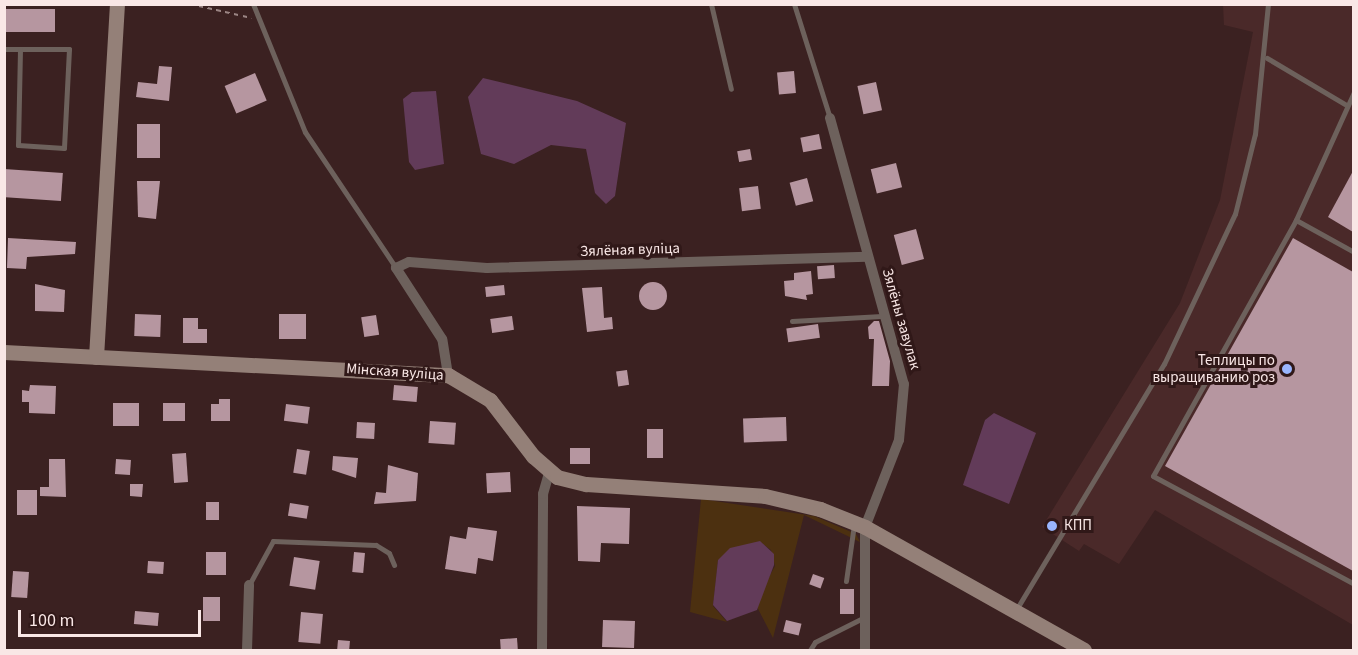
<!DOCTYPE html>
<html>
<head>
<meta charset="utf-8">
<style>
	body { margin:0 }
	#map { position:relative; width:1358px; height:655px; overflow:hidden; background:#3b2121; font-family:"Source Sans 3",sans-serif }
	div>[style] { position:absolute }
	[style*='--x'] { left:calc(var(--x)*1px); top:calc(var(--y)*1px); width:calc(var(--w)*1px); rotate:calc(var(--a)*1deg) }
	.built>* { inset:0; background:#4a2929 }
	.green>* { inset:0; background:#4c3010 }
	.water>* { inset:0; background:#623b59 }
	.building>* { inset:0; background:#b696a0; transform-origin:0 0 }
	.round { border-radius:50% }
	.path>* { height:2px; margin-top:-1px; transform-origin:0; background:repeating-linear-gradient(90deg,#9a8483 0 4.5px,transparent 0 9px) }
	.lane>* { height:5px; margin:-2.5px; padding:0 2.5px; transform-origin:2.5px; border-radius:2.5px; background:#6d615c }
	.street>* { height:10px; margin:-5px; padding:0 5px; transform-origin:5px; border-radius:5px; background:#6d615c }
	.secondary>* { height:15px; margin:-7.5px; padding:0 7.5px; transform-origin:7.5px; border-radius:7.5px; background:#948078 }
	.dots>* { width:16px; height:16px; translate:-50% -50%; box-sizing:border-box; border:3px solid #301818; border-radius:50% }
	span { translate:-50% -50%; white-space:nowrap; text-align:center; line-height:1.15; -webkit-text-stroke:6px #301818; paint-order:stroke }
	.street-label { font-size:15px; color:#f9e7e6 }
	.poi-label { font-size:15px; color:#f9e7e6 }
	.right { translate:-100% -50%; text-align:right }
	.left { translate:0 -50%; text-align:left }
	.frame { position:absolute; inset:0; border:6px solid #f9e7e6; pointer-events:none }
	.scale { position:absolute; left:18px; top:610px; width:183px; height:27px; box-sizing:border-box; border:3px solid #f9e7e6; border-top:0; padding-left:8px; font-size:18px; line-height:21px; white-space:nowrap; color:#f9e7e6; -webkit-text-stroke:4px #301818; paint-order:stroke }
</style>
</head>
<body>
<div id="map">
	<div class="built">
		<i style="clip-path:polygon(1223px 5px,1353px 5px,1353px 625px,1155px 510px,1119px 564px,1084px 544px,1079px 551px,1042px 527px,1180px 303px,1220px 200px,1253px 32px,1224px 25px)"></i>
	</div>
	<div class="green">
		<i style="clip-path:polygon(701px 499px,814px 516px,856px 534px,860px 542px,804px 515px,773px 638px,755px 603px,775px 566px,771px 550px,760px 542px,718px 560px,713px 606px,727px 622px,690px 612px)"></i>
	</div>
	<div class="water">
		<i style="clip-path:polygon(483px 78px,577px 101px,626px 123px,615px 196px,606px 204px,595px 193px,586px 149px,551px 145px,514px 164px,481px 154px,468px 97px)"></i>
		<i style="clip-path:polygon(436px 91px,444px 164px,415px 170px,409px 162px,403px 99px,412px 92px)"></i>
		<i style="clip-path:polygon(994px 413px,1036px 433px,1009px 504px,963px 485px,985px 420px)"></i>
		<i style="clip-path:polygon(760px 541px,774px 554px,774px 565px,757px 610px,727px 621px,713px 605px,718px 560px,730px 548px)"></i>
	</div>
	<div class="building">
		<i style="left:4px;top:9px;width:51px;height:23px"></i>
		<i style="clip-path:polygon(159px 66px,172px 67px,169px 101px,136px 97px,138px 82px,157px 84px)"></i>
		<i style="left:794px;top:71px;width:22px;height:17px;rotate:85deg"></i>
		<i style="left:255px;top:73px;width:30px;height:33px;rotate:67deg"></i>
		<i style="left:876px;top:82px;width:29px;height:19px;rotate:78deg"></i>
		<i style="left:137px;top:124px;width:23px;height:34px"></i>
		<i style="left:819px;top:134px;width:15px;height:19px;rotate:79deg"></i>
		<i style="left:750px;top:149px;width:11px;height:13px;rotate:80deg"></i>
		<i style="left:896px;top:163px;width:25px;height:26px;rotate:76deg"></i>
		<i style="left:4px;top:169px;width:59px;height:28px;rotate:4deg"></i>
		<i style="clip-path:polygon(1353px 171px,1353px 232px,1328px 217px)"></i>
		<i style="left:807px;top:178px;width:24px;height:18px;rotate:75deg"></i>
		<i style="clip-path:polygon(137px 181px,160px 181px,156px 219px,138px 217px)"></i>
		<i style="left:758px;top:186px;width:23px;height:19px;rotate:83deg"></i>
		<i style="left:916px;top:229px;width:31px;height:23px;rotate:75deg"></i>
		<i style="clip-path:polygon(8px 238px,76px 242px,75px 254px,27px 257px,26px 269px,7px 268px)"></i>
		<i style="clip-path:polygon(1293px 238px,1353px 272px,1353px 571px,1165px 466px)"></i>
		<i style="left:834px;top:265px;width:13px;height:17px;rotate:86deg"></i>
		<i style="clip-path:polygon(811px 271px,813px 294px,806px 295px,807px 300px,785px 296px,784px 281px,794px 280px,794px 273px)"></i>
		<i class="round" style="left:639px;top:282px;width:28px;height:28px"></i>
		<i style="clip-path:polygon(35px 284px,65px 290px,64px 312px,35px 311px)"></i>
		<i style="left:504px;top:285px;width:10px;height:19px;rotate:84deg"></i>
		<i style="clip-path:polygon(602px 287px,604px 318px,612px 317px,613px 329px,587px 332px,582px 288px)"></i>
		<i style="left:135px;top:314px;width:26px;height:22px;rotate:2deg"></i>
		<i style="left:279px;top:314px;width:27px;height:25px"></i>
		<i style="left:376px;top:315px;width:20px;height:15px;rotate:81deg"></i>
		<i style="left:512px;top:316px;width:14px;height:22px;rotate:82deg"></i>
		<i style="clip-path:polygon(183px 318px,198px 318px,198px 329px,207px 329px,207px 343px,183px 343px)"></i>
		<i style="clip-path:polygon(874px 321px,879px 321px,890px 361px,889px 386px,872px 386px,874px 339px,869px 339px,868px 327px)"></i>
		<i style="left:818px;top:324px;width:14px;height:32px;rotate:82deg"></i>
		<i style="left:627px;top:370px;width:15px;height:11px;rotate:82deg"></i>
		<i style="clip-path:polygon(30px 385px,56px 386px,55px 414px,29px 413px,29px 402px,22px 402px,22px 390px,29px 391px)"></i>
		<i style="left:394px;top:385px;width:24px;height:15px;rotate:5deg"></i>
		<i style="clip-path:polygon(219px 399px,230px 399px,230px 421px,211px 421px,211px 404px,219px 404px)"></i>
		<i style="left:113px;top:403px;width:26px;height:23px"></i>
		<i style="left:163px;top:403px;width:22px;height:18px"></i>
		<i style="left:286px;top:404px;width:24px;height:17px;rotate:7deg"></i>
		<i style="left:786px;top:417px;width:24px;height:43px;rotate:88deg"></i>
		<i style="left:430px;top:421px;width:26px;height:22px;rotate:4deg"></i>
		<i style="left:357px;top:422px;width:18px;height:16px;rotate:3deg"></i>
		<i style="left:647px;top:429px;width:16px;height:29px"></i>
		<i style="left:570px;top:448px;width:20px;height:16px"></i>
		<i style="left:297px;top:449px;width:13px;height:24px;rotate:9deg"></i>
		<i style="left:186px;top:453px;width:29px;height:14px;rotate:86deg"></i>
		<i style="clip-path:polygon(333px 456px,358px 458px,356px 478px,332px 470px)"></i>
		<i style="clip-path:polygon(49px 459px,65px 459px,66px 497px,40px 496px,40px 487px,49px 487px)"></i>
		<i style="left:116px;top:459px;width:15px;height:15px;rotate:4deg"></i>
		<i style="clip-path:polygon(388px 465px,418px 473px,416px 501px,374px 504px,376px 492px,386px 493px)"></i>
		<i style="left:510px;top:472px;width:20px;height:24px;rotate:87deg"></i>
		<i style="clip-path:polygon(130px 484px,143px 484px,142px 497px,130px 496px)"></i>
		<i style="left:17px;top:490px;width:20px;height:25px"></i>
		<i style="left:206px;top:502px;width:13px;height:18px"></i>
		<i style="left:290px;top:503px;width:19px;height:13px;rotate:9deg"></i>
		<i style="clip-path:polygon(577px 506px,630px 508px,629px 544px,601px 543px,600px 562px,578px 561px)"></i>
		<i style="clip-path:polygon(468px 527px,497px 531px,493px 561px,478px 558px,476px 574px,445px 569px,450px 536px,466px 539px)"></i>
		<i style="left:206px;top:552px;width:20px;height:23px"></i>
		<i style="left:354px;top:552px;width:11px;height:20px;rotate:5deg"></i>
		<i style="left:294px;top:557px;width:26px;height:29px;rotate:9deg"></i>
		<i style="left:148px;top:561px;width:16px;height:12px;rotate:4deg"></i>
		<i style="left:13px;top:571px;width:16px;height:26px;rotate:4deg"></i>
		<i style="left:813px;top:574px;width:12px;height:11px;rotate:20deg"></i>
		<i style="left:840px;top:589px;width:14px;height:25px"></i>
		<i style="left:220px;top:597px;width:24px;height:17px;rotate:90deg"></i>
		<i style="left:135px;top:611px;width:24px;height:13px;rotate:5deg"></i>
		<i style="left:301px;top:612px;width:22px;height:30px;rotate:5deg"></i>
		<i style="left:603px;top:620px;width:32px;height:27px;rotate:2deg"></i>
		<i style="left:786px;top:620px;width:16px;height:12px;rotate:14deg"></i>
		<i style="left:517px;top:638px;width:13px;height:17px;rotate:86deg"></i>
		<i style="left:338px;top:640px;width:12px;height:11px;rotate:5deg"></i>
	</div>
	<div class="path">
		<i style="--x:190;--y:4;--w:63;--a:12.9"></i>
	</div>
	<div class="lane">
		<i style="--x:253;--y:4;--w:138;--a:67.9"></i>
		<i style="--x:305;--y:132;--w:164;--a:56.2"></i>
		<i style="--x:711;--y:4;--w:87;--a:76.8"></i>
		<i style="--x:794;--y:4;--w:120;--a:72.5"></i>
		<i style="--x:4;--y:49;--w:65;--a:0"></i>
		<i style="--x:69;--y:49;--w:99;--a:92.9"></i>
		<i style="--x:64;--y:148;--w:46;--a:-176.3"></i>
		<i style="--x:18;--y:145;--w:95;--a:-88.8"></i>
		<i style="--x:1267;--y:58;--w:92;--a:30.7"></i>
		<i style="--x:1354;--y:92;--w:141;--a:114.4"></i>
		<i style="--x:1296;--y:220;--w:293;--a:119.2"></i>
		<i style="--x:1153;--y:476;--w:228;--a:28.2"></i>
		<i style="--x:1296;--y:220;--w:66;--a:28.9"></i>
		<i style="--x:792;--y:321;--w:90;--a:-3.2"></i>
		<i style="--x:846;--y:581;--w:58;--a:-82"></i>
		<i style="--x:249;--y:585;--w:50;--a:-61.4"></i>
		<i style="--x:273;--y:541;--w:103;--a:2.2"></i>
		<i style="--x:376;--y:545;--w:15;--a:32"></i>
		<i style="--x:389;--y:553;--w:13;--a:67"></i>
		<i style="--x:1016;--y:610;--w:287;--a:-59"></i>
		<i style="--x:1164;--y:364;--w:166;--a:-64.7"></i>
		<i style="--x:1235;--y:214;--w:82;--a:-76"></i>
		<i style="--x:1255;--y:134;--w:131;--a:-84.3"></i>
		<i style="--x:810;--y:650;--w:9;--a:-58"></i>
		<i style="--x:815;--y:642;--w:54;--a:-26.6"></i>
	</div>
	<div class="street">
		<i style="--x:830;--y:118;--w:276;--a:74.5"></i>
		<i style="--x:904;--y:384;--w:56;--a:95.1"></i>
		<i style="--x:899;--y:440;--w:93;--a:111.3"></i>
		<i style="--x:865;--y:527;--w:123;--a:90"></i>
		<i style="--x:448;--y:375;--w:36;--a:-99"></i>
		<i style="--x:442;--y:339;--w:85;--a:-122.9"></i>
		<i style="--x:396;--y:268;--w:14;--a:-25"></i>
		<i style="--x:409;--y:262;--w:78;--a:4.4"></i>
		<i style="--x:487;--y:268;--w:380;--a:-1.7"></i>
		<i style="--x:247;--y:650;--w:65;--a:-88.2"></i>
		<i style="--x:542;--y:650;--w:156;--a:-89.6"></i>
		<i style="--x:543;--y:494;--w:22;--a:-74"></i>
	</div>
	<div class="secondary">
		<i style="--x:4;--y:352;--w:445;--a:3"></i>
		<i style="--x:448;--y:375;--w:49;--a:30.8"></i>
		<i style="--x:490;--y:400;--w:71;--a:52.5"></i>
		<i style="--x:533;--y:456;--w:32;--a:41"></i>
		<i style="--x:557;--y:477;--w:30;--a:14"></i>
		<i style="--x:586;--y:484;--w:179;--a:3.8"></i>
		<i style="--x:765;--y:496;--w:57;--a:13.3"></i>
		<i style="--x:820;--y:509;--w:48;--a:21.8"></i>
		<i style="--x:865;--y:527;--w:251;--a:29.3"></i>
		<i style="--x:96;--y:357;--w:354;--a:-86.6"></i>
	</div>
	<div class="dots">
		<i style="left:1287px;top:369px;background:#99b5fd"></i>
		<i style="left:1052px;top:526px;background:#99b5fd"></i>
	</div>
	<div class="street-label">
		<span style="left:630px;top:250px;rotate:-2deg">Зялёная вуліца</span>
		<span style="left:901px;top:319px;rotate:74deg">Зялёны завулак</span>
		<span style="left:395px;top:372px;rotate:4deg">Мінская вуліца</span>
	</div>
	<div class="poi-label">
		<span class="right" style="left:1275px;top:369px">Теплицы по<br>выращиванию роз</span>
		<span class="left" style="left:1064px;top:526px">КПП</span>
	</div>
	<div class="frame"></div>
	<div class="scale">100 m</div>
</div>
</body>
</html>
